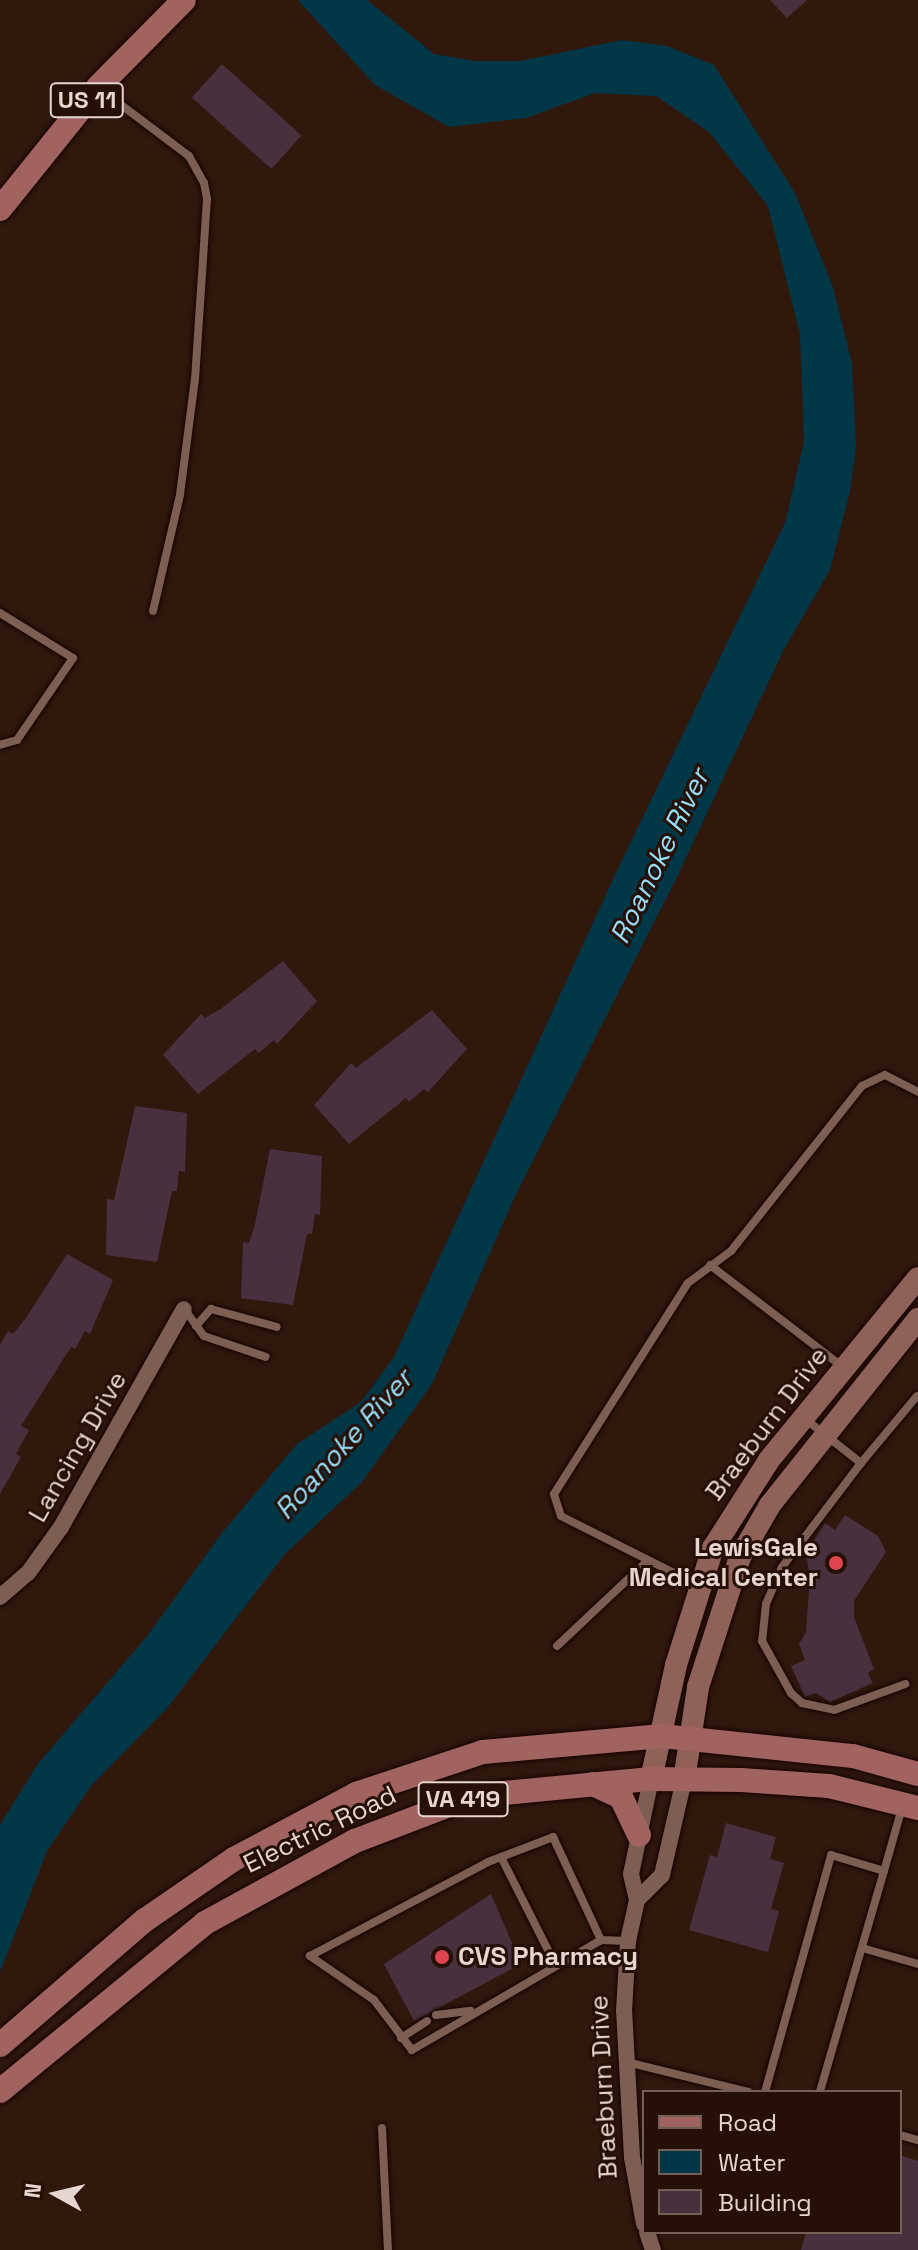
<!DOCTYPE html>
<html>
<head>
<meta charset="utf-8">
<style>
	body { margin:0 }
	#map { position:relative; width:918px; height:2250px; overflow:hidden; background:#30180d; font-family:"Space Grotesk",sans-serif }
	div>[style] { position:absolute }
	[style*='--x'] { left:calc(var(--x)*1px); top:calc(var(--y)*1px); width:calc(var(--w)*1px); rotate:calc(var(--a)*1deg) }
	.water>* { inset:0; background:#023748 }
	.building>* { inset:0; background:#48303e; transform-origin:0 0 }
	.roads { filter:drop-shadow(0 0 2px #170400) drop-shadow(0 0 2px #170400) }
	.lane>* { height:8px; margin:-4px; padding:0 4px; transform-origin:4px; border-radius:4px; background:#7c5f52 }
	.street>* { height:16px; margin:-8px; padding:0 8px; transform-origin:8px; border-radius:8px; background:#7c5f52 }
	.secondary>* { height:22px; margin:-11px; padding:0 11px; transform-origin:11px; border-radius:11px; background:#8f6159 }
	.primary>* { height:24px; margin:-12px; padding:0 12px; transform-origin:12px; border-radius:12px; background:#a1635f }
	.dots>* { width:22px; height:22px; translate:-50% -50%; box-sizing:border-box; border:4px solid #260f05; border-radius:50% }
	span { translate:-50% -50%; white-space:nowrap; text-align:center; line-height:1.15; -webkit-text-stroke:6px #260f05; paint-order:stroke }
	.shield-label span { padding:2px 6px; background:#260f05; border:2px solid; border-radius:6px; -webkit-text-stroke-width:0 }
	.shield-label { font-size:24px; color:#e7d6cf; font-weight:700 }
	.street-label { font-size:26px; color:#e7d6cf }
	.poi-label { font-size:26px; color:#e7d6cf; font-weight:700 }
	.right { translate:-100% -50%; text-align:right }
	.left { translate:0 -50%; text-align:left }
	.water-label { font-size:28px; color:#94ddf9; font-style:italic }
	.legend { position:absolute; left:642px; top:2090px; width:260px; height:144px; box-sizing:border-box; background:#260f05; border:2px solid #735f56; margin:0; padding:10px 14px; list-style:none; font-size:24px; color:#e7d6cf }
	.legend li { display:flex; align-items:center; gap:16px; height:40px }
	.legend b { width:40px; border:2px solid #735f56 }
	.north { position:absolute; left:16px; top:2154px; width:80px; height:80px; -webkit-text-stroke:6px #260f05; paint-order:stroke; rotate:278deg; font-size:22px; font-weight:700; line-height:32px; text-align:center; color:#e7d6cf }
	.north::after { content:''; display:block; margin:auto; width:28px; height:36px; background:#e7d6cf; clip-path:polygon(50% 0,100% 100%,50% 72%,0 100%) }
</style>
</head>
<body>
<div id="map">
	<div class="water">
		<i style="clip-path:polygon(298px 0,367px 0,434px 54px,474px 61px,521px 61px,622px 40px,667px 46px,714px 65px,795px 193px,833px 287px,852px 364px,856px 446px,850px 491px,830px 570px,783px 651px,677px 877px,516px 1194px,432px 1384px,362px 1482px,285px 1554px,168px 1707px,91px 1786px,47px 1851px,0 1972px,0 1825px,37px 1765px,148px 1635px,222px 1533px,297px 1444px,361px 1402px,394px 1357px,615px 875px,785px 523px,804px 442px,800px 334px,768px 206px,709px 132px,656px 96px,595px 93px,526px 118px,449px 127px,375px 85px)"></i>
	</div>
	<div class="building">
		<i style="clip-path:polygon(770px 0,807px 0,787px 18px)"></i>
		<i style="left:222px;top:64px;width:107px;height:45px;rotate:42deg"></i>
		<i style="clip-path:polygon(283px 961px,317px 1001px,277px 1044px,274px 1040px,259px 1053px,255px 1049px,198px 1094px,163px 1055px,201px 1014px,205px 1018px,222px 1008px)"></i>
		<i style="clip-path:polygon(432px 1010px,467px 1049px,428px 1092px,424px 1089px,409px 1102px,406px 1098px,349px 1144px,314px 1105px,351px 1063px,356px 1068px)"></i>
		<i style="clip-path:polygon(135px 1106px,187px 1113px,185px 1172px,179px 1171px,177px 1191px,172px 1191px,157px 1262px,106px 1255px,107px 1199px,114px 1200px)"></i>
		<i style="clip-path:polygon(270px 1149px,322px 1156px,320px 1215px,315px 1214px,312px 1234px,307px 1234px,293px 1305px,241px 1298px,243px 1242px,249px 1243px,255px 1224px)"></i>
		<i style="clip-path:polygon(67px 1254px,113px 1280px,90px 1334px,85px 1331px,75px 1349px,71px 1347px,21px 1426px,29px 1430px,16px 1454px,21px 1457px,0 1494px,0 1345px,8px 1331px,13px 1334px,26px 1318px)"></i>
		<i style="clip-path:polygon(845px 1515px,878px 1536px,886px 1552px,854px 1601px,854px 1617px,874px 1669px,868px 1673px,873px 1683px,830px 1702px,816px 1693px,805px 1697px,791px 1666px,805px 1660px,799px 1644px,806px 1632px,810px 1578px,806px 1553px,825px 1523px,835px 1530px)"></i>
		<i style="clip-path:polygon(726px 1823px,776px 1837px,770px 1859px,784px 1863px,771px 1909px,779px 1911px,768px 1952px,689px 1930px,710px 1855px,717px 1857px)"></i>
		<i style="clip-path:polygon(491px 1894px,521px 1964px,414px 2021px,384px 1964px)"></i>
		<i style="clip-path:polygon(900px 2155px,918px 2161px,918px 2250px,801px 2250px,806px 2232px,900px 2232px)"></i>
	</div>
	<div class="roads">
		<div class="lane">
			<i style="--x:100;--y:89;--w:111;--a:37"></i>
			<i style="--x:189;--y:156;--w:31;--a:61"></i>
			<i style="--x:204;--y:183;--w:16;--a:79"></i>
			<i style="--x:207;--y:199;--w:180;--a:93.8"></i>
			<i style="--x:195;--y:379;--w:117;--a:97.4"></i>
			<i style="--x:180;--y:495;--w:119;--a:103.1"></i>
			<i style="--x:0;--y:613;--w:86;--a:31.7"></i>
			<i style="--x:73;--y:658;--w:99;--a:124.3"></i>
			<i style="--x:17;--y:740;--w:18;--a:164"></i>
			<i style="--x:710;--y:1265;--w:168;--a:37.5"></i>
			<i style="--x:185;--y:1310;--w:32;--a:54"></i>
			<i style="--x:204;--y:1336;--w:65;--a:18.7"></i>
			<i style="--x:196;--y:1326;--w:23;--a:-49"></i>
			<i style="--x:211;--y:1309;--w:68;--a:15.3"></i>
			<i style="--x:804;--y:1418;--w:73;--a:38.3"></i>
			<i style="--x:861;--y:1463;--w:87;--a:-50.1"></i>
			<i style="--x:861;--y:1463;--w:131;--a:127.2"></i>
			<i style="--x:782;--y:1567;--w:40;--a:113.4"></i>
			<i style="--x:766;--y:1604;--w:37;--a:96"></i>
			<i style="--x:762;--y:1641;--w:60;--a:60.9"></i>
			<i style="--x:791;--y:1693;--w:15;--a:42"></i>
			<i style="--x:802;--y:1703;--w:33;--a:12"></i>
			<i style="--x:834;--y:1710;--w:76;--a:-20.1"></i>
			<i style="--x:698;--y:1585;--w:153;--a:-153.3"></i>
			<i style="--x:561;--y:1516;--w:23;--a:-108"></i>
			<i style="--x:554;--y:1494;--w:250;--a:-57.6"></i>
			<i style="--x:688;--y:1283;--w:54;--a:-36.7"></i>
			<i style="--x:731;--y:1251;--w:211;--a:-51.6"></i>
			<i style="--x:862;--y:1086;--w:25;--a:-26"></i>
			<i style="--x:885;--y:1075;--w:37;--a:27"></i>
			<i style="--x:557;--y:1646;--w:122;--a:-43.3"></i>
			<i style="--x:501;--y:1857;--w:120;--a:63.2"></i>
			<i style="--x:884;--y:1871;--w:66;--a:-74.1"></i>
			<i style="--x:601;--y:1940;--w:219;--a:149.8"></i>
			<i style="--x:412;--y:2050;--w:63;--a:-127.2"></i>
			<i style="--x:374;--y:2000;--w:78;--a:-145.5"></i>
			<i style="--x:310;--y:1956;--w:201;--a:-27.8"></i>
			<i style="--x:488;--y:1862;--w:70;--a:-21"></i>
			<i style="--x:553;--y:1837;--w:114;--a:65"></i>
			<i style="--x:601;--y:1940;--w:26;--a:2"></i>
			<i style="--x:862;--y:1948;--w:58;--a:15.9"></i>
			<i style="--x:436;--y:2015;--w:35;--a:-7"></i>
			<i style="--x:401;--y:2038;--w:31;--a:-33"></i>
			<i style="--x:627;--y:2062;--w:125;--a:13.9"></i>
			<i style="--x:765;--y:2092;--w:246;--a:-74.4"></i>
			<i style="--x:831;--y:1855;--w:55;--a:16.8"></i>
			<i style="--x:884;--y:1871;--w:230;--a:106.2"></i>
			<i style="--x:382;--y:2128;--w:122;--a:87.2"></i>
			<i style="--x:900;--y:2135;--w:19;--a:16"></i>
		</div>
		<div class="street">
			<i style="--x:0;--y:1597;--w:37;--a:-41"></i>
			<i style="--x:28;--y:1573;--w:57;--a:-54.3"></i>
			<i style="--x:61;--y:1527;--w:250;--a:-60.6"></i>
			<i style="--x:637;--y:1900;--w:35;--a:-45"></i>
			<i style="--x:662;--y:1875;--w:98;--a:-77"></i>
			<i style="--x:644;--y:2224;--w:68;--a:-100.2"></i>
			<i style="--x:632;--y:2157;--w:146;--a:-93.1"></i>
			<i style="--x:624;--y:2011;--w:70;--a:-86.7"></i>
			<i style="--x:628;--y:1941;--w:42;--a:-77.6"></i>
			<i style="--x:637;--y:1900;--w:27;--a:-103"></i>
			<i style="--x:631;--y:1874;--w:97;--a:-78.1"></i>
			<i style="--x:647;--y:2232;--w:19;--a:72"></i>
		</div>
		<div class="secondary">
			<i style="--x:651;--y:1779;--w:117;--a:-77.6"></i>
			<i style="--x:676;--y:1665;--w:123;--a:-72.5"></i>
			<i style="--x:713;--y:1548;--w:104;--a:-57.5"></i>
			<i style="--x:769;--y:1460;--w:235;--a:-50.7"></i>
			<i style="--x:684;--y:1780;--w:94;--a:-81.4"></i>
			<i style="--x:698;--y:1687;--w:137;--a:-72.1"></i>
			<i style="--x:740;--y:1557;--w:60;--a:-60"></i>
			<i style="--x:770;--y:1505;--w:238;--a:-51.5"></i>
		</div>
		<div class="primary">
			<i style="--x:0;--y:209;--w:156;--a:-51.2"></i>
			<i style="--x:98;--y:87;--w:122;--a:-45.3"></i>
			<i style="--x:593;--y:1784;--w:31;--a:25"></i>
			<i style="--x:621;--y:1797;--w:42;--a:64.7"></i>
			<i style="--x:0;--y:2045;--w:191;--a:-40.8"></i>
			<i style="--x:145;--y:1920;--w:108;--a:-34.4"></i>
			<i style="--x:234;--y:1859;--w:138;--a:-28"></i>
			<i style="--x:356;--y:1794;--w:134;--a:-18.3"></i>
			<i style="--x:483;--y:1752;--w:180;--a:-5.1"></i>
			<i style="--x:662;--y:1736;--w:192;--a:6"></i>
			<i style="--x:853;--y:1756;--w:67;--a:15.5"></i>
			<i style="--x:0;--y:2091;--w:265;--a:-39.3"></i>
			<i style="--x:205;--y:1923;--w:171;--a:-28.7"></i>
			<i style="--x:355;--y:1841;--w:126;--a:-20.9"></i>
			<i style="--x:473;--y:1796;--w:179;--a:-5.5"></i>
			<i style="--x:651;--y:1779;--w:90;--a:0.6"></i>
			<i style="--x:741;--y:1780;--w:88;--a:3.9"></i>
			<i style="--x:829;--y:1786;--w:92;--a:13.9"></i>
		</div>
	</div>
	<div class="dots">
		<i style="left:836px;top:1563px;background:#e0444e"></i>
		<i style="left:442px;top:1957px;background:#e0444e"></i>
	</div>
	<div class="shield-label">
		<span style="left:87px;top:100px">US 11</span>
		<span style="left:463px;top:1799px">VA 419</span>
	</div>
	<div class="street-label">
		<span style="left:767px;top:1424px;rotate:-53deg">Braeburn Drive</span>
		<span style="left:78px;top:1447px;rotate:-60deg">Lancing Drive</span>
		<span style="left:320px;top:1830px;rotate:-26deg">Electric Road</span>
		<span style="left:604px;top:2087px;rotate:-93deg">Braeburn Drive</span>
	</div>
	<div class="poi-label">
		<span class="right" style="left:818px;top:1563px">LewisGale<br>Medical Center</span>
		<span class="left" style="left:458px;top:1957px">CVS Pharmacy</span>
	</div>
	<div class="water-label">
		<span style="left:659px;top:856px;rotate:-64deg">Roanoke River</span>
		<span style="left:343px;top:1444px;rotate:-48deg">Roanoke River</span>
	</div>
	<ul class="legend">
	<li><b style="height:10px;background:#a1635f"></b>Road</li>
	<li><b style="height:22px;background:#023748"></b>Water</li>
	<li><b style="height:22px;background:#48303e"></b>Building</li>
	</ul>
	<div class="north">N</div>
</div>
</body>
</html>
